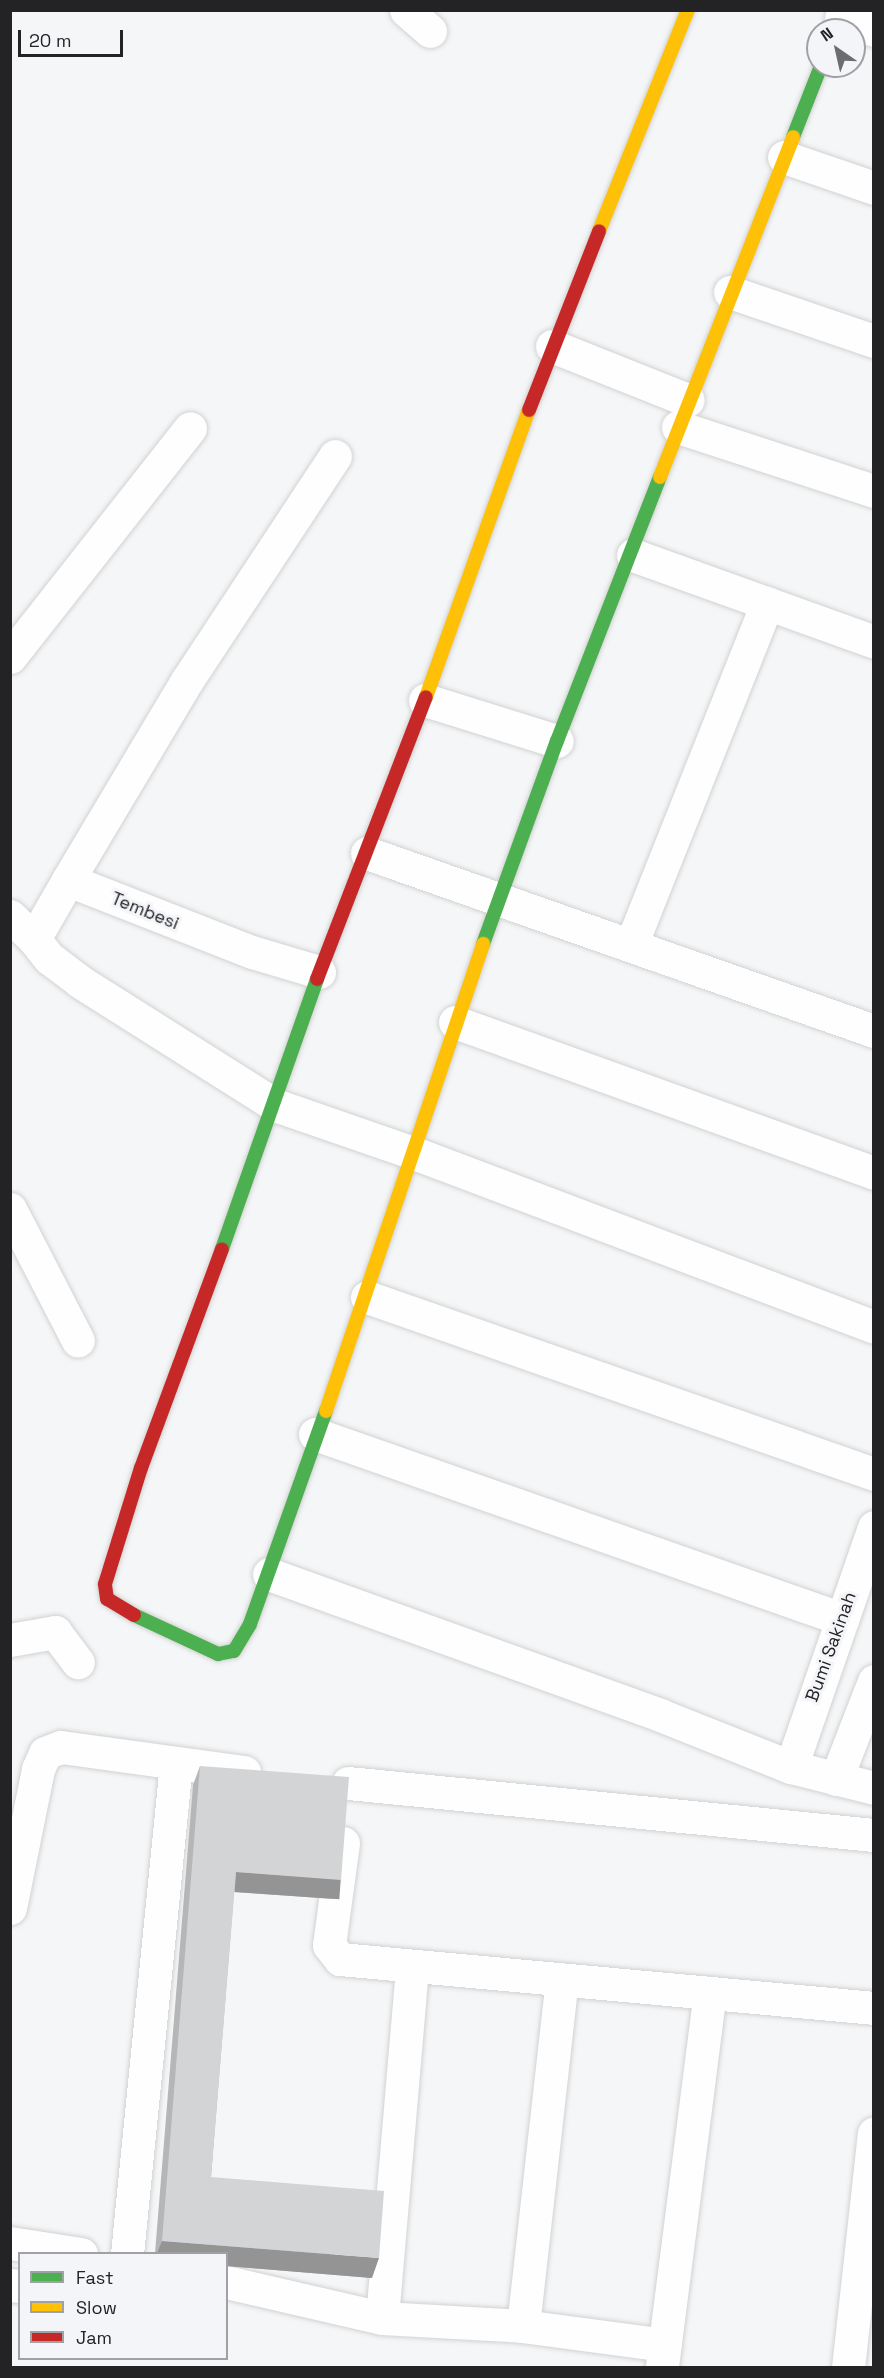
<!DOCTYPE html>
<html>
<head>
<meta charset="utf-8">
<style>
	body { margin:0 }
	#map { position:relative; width:884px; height:2378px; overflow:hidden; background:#f5f6f7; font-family:"Space Grotesk",sans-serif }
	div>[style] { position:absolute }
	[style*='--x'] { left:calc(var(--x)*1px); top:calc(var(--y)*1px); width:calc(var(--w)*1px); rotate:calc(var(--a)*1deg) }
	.roads { filter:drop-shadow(0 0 2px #d2d2d3) drop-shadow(0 0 2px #d2d2d3) }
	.street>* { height:33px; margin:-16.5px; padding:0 16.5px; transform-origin:16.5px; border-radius:16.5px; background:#fefefe }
	.fast>* { height:14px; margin:-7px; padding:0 7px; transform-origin:7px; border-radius:7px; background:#4caf50 }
	.slow>* { height:14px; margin:-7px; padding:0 7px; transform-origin:7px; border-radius:7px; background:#ffc107 }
	.jam>* { height:14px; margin:-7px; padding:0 7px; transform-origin:7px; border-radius:7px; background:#c62828 }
	.wall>* { inset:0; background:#b5b6b7 }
	.shaded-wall>* { inset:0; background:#949495; transform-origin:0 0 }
	.building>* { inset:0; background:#d3d4d5 }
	span { translate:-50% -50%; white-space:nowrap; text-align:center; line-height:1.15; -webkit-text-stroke:6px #f4f5f8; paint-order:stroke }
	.street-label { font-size:18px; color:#232325 }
	.frame { position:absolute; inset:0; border:12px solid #232325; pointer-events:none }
	.legend { position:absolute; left:18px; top:2252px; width:210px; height:108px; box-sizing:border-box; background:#f4f5f8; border:2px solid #a0a1a4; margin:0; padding:8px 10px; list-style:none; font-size:18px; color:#232325 }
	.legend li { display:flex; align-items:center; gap:12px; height:30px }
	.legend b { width:30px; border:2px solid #a0a1a4 }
	.north { position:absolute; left:806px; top:18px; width:60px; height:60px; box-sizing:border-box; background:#f4f5f8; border:2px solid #a0a1a4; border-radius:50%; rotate:326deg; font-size:16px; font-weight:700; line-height:24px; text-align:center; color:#232325 }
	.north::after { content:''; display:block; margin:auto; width:21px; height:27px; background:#6c6d6e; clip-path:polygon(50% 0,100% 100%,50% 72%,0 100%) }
	.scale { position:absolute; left:18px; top:30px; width:105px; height:27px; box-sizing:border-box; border:3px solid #232325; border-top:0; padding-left:8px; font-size:18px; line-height:21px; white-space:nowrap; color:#232325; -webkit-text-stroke:4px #f4f5f8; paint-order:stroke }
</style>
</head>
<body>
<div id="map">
	<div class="roads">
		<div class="street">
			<i style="--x:406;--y:10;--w:32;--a:41"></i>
			<i style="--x:841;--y:18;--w:35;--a:20"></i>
			<i style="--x:784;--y:157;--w:95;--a:19"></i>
			<i style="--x:730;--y:292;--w:152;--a:18.8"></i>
			<i style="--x:552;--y:346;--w:146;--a:21.7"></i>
			<i style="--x:678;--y:427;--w:206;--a:18.1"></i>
			<i style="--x:633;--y:555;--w:256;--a:19.8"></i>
			<i style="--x:10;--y:657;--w:291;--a:-51.8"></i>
			<i style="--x:425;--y:700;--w:138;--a:17.3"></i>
			<i style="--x:367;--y:853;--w:537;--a:19.35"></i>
			<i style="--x:68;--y:880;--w:234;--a:-59.2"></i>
			<i style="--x:188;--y:679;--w:267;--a:-56.6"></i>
			<i style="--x:10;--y:916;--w:33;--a:44"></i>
			<i style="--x:34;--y:939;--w:68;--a:-60"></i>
			<i style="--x:68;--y:880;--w:198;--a:21.4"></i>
			<i style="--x:252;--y:952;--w:70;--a:16.6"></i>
			<i style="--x:34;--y:939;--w:24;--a:52"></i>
			<i style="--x:49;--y:958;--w:38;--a:37"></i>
			<i style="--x:79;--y:981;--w:232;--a:32.3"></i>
			<i style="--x:275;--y:1105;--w:147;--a:19.1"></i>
			<i style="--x:414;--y:1153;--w:492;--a:20.7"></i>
			<i style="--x:631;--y:945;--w:368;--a:-68.3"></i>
			<i style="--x:455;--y:1022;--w:445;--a:19.8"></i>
			<i style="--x:10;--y:1209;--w:148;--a:62.7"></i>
			<i style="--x:367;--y:1297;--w:537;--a:19.24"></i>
			<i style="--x:315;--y:1434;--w:559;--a:19.34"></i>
			<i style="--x:269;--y:1574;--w:416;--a:19.8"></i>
			<i style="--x:660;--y:1715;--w:141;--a:21.7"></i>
			<i style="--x:791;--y:1767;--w:86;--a:14.2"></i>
			<i style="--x:10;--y:1640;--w:46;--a:-10.1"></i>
			<i style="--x:55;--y:1632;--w:38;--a:53"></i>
			<i style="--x:791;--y:1767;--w:254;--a:-70.9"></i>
			<i style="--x:836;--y:1779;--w:105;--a:-68.8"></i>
			<i style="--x:348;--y:1783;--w:529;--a:5.65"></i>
			<i style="--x:343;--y:1843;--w:103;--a:97.8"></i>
			<i style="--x:329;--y:1945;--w:18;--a:52"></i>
			<i style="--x:340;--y:1959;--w:536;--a:5.24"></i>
			<i style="--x:10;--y:1908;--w:142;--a:-78.6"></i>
			<i style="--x:38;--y:1769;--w:17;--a:-66"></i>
			<i style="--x:45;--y:1753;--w:17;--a:-21"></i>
			<i style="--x:61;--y:1747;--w:185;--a:7.8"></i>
			<i style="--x:10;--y:2243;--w:72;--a:8.8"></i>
			<i style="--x:127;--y:2254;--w:491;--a:-84.3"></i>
			<i style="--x:226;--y:2282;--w:160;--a:13"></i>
			<i style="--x:382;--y:2318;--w:141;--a:3.2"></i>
			<i style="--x:523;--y:2326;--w:143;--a:7.6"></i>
			<i style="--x:10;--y:2285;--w:10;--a:6"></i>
			<i style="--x:382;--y:2318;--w:352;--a:-85.1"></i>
			<i style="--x:523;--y:2326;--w:348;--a:-83.6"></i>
			<i style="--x:662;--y:2366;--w:376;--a:-82.7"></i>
			<i style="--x:848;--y:2368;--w:236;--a:-83.7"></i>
		</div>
		<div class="fast">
			<i style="--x:793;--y:137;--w:76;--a:-68.5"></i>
			<i style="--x:483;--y:944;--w:216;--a:-70"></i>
			<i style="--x:557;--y:741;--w:283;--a:-68.7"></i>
			<i style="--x:222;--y:1249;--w:286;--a:-70.6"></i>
			<i style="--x:134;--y:1615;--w:93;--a:24.9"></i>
			<i style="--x:218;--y:1654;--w:16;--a:-11"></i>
			<i style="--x:234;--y:1651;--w:31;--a:-59"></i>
			<i style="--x:250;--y:1624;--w:226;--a:-70.4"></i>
		</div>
		<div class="slow">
			<i style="--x:599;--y:231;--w:238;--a:-68.1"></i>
			<i style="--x:660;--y:477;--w:365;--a:-68.6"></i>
			<i style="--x:426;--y:697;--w:305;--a:-70.3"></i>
			<i style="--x:326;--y:1411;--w:493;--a:-71.4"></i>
		</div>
		<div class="jam">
			<i style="--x:529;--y:410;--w:192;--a:-68.6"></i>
			<i style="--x:317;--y:979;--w:302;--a:-68.9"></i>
			<i style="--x:134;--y:1615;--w:31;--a:-149"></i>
			<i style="--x:107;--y:1599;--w:15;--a:-98"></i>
			<i style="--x:105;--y:1584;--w:121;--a:-72.8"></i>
			<i style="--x:141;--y:1468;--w:233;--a:-69.7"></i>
		</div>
	</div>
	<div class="wall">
		<i style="clip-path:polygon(200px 1766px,334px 1899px,234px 1892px,211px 2177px,372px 2278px,226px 2266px,226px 2253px,155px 2253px,193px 1785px)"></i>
	</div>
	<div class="shaded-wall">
		<i style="left:236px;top:1872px;width:105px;height:20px;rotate:4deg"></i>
		<i style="clip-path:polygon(162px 2241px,379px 2258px,372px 2278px,226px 2266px,226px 2253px,157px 2253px)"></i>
	</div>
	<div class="building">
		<i style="clip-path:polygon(200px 1766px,349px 1777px,341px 1880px,236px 1872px,211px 2177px,384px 2191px,379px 2258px,162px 2241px)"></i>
	</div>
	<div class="street-label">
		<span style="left:145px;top:911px;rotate:22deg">Tembesi</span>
		<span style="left:831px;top:1647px;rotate:-70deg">Bumi Sakinah</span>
	</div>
	<div class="frame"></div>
	<ul class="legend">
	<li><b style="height:8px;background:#4caf50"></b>Fast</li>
	<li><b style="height:8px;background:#ffc107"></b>Slow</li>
	<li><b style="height:8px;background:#c62828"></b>Jam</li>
	</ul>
	<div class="north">N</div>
	<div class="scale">20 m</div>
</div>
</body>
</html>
